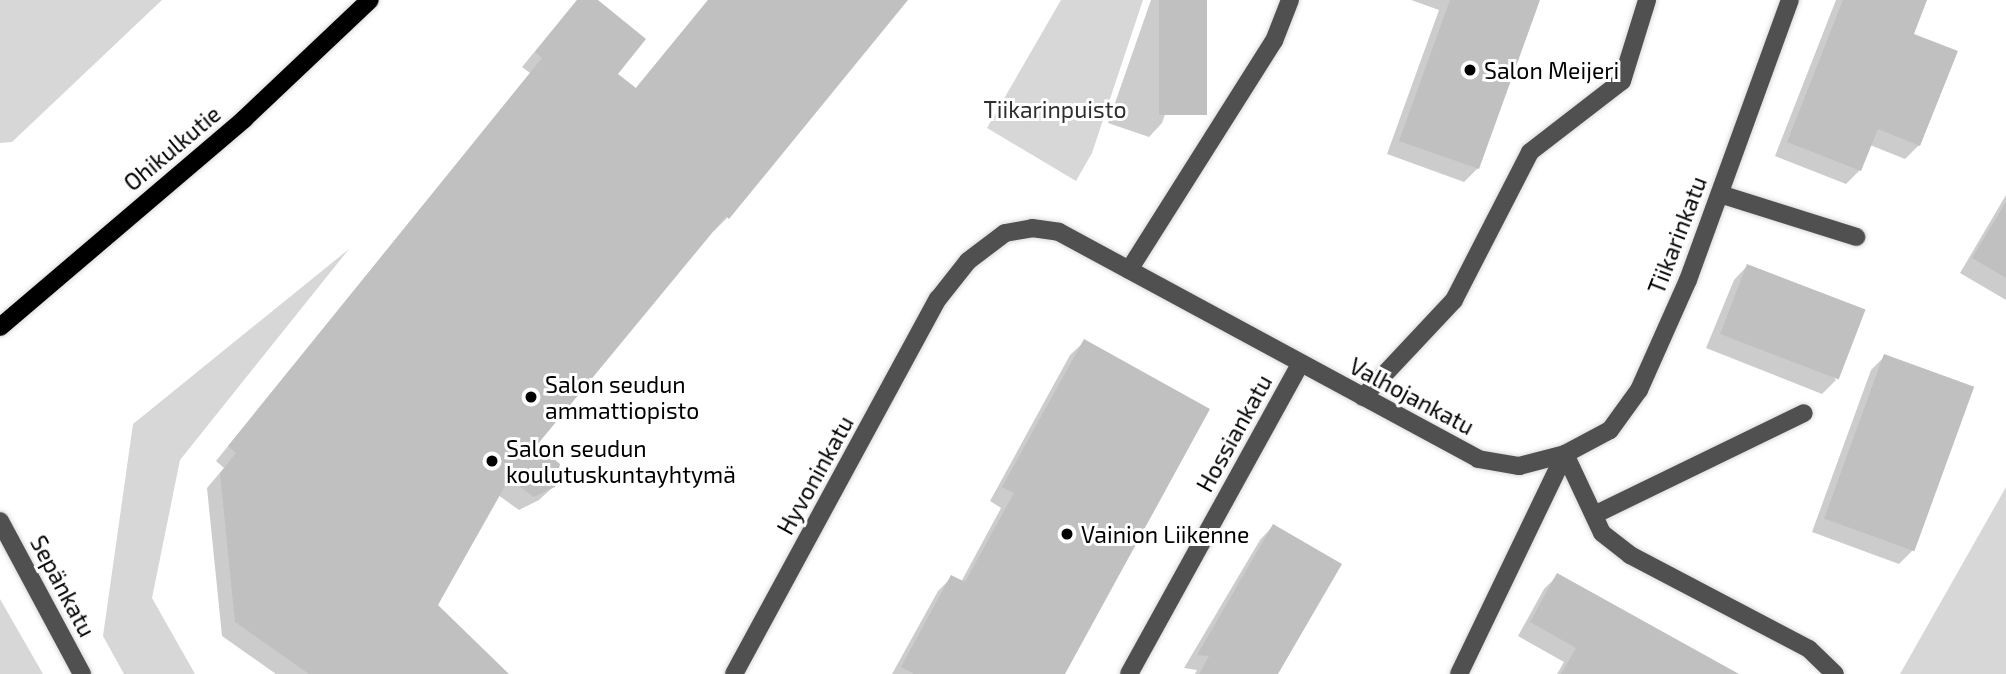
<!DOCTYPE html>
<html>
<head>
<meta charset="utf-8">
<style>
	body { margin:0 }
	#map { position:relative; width:2006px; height:674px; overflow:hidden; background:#fff; font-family:"Exo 2",sans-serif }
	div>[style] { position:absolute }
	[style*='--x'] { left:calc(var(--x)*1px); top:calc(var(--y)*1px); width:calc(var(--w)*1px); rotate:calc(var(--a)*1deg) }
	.green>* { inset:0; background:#d7d7d7 }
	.shadow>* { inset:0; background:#0003 }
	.building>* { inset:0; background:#c0c0c0; transform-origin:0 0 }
	.roads { filter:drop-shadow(0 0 2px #dbdbdb) drop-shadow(0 0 2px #dbdbdb) }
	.minor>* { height:18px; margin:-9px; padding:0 9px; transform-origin:9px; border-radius:9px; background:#505050 }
	.major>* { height:18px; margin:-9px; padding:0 9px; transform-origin:9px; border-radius:9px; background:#000 }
	.dots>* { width:19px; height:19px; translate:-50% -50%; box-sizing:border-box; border:4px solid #fff; border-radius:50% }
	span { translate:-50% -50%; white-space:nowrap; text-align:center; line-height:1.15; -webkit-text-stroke:6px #fff; paint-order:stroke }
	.poi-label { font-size:23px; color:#000 }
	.left { translate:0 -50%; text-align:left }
	.park-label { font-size:23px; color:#2e2e2e }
	.street-label { font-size:23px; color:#000 }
</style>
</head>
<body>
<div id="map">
	<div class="green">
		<i style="clip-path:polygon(0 0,162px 0,12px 142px,0 143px)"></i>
		<i style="clip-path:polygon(1061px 0,1143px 0,1092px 153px,1076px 181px,987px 128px)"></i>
		<i style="clip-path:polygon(349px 249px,180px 460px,152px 598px,195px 674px,124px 674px,103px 636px,133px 424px)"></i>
		<i style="clip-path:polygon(2006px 487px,2006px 674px,1900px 674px)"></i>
		<i style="clip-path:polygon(0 599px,43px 674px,0 674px)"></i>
	</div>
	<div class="shadow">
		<i style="clip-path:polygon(577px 0,596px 0,616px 74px,635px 89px,708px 0,906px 0,728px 217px,714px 231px,712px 229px,534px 446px,554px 486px,539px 500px,519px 510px,498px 495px,436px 606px,507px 674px,276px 674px,222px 636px,207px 488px,224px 468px,216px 461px,530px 73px,522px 67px)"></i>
		<i style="clip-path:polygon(1151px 0,1205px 0,1162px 123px,1149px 137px,1108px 123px)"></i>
		<i style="clip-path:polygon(1411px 0,1538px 0,1478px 168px,1464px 182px,1387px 154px,1439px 10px)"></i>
		<i style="clip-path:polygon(1836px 0,1925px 0,1912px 35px,1919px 145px,1905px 159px,1870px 145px,1860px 170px,1846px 184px,1775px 156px)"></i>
		<i style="clip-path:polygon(2006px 195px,2006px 300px,1960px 273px)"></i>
		<i style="clip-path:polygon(1747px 266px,1836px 380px,1822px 394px,1706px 348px,1734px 280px)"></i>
		<i style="clip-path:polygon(1084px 342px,1063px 674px,892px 674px,938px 591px,952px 577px,961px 582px,1001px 508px,990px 501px,1070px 355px)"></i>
		<i style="clip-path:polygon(1885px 356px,1913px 550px,1899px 564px,1812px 532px,1871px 370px)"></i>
		<i style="clip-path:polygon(1273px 526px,1276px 674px,1195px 674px,1197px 670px,1184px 668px,1260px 540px)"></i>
		<i style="clip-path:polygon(1558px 575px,1735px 674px,1557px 674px,1564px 662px,1518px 636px,1544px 589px)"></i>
	</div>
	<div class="building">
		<i style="clip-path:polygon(577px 0,598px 0,646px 39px,618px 74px,636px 88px,708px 0,908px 0,729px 219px,726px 216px,537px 445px,560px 464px,555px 487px,534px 497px,509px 479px,438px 605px,509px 674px,309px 674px,235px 622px,220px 473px,236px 453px,228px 446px,542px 58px,535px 52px)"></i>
		<i style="left:1159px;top:0;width:48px;height:115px"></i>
		<i style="clip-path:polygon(1450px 0,1540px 0,1479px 169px,1399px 141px)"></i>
		<i style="clip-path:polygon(1843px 0,1927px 0,1914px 34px,1958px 51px,1920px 146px,1878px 129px,1861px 171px,1787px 142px)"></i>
		<i style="clip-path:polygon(2006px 202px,2006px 278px,1972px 258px)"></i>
		<i style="left:1747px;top:264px;width:127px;height:75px;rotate:21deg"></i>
		<i style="clip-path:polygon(1084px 339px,1210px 409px,1065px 674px,914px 674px,901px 667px,951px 575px,965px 582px,1014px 493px,1002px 487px)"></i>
		<i style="left:1884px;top:354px;width:96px;height:175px;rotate:20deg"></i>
		<i style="clip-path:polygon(1273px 524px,1342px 564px,1278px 674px,1199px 674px,1209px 656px,1197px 655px)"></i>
		<i style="clip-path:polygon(1557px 573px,1739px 674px,1561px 674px,1576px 648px,1530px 622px)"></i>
	</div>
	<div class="roads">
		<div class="minor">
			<i style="--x:1720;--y:194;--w:143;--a:17.5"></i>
			<i style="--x:1129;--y:270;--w:271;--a:-57.7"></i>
			<i style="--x:1274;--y:41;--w:44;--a:-68.7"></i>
			<i style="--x:1363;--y:397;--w:133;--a:-46.8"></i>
			<i style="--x:1454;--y:300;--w:166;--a:-62.8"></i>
			<i style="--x:1530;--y:152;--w:116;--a:-37.7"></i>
			<i style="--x:1622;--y:81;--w:85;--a:-72.8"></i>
			<i style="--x:1565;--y:454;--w:87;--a:64.9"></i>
			<i style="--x:1602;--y:533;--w:36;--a:38"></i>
			<i style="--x:1630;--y:555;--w:202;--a:27.7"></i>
			<i style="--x:1809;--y:649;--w:36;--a:44"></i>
			<i style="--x:1594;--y:515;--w:233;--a:-25.9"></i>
			<i style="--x:0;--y:521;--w:174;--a:61.8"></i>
			<i style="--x:734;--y:674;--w:427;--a:-61.5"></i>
			<i style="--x:938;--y:299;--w:48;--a:-51.7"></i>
			<i style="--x:968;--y:261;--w:46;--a:-37.1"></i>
			<i style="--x:1005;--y:233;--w:27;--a:-10"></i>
			<i style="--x:1032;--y:228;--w:27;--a:8"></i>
			<i style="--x:1059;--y:232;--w:477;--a:28.4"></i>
			<i style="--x:1478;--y:459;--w:42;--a:9.7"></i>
			<i style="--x:1519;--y:466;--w:48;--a:-14.6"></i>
			<i style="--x:1565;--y:454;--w:51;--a:-28.1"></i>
			<i style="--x:1610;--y:430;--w:49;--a:-54.1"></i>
			<i style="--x:1639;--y:390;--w:120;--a:-66"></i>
			<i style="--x:1688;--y:280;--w:298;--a:-70"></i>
			<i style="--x:1129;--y:674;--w:355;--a:-61.1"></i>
			<i style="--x:1459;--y:674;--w:244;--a:-64.3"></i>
		</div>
		<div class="major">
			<i style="--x:0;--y:327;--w:321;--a:-40.4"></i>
			<i style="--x:244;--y:119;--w:173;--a:-43.4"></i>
		</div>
	</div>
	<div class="dots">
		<i style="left:1470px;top:70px;background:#000"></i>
		<i style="left:531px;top:397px;background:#000"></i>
		<i style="left:492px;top:461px;background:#000"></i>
		<i style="left:1067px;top:534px;background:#000"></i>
	</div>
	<div class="poi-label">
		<span class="left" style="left:1484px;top:70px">Salon Meijeri</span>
		<span class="left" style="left:545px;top:397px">Salon seudun<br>ammattiopisto</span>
		<span class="left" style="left:506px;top:461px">Salon seudun<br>koulutuskuntayhtymä</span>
		<span class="left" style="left:1081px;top:534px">Vainion Liikenne</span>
	</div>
	<div class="park-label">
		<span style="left:1055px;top:109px">Tiikarinpuisto</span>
	</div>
	<div class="street-label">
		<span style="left:172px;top:148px;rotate:-40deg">Ohikulkutie</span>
		<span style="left:1677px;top:235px;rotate:-69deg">Tiikarinkatu</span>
		<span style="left:1412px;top:396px;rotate:28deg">Valhojankatu</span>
		<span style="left:1234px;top:433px;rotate:-61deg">Hossiankatu</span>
		<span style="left:815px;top:475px;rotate:-61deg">Hyvoninkatu</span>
		<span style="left:63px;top:586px;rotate:62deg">Sepänkatu</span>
	</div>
</div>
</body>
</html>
